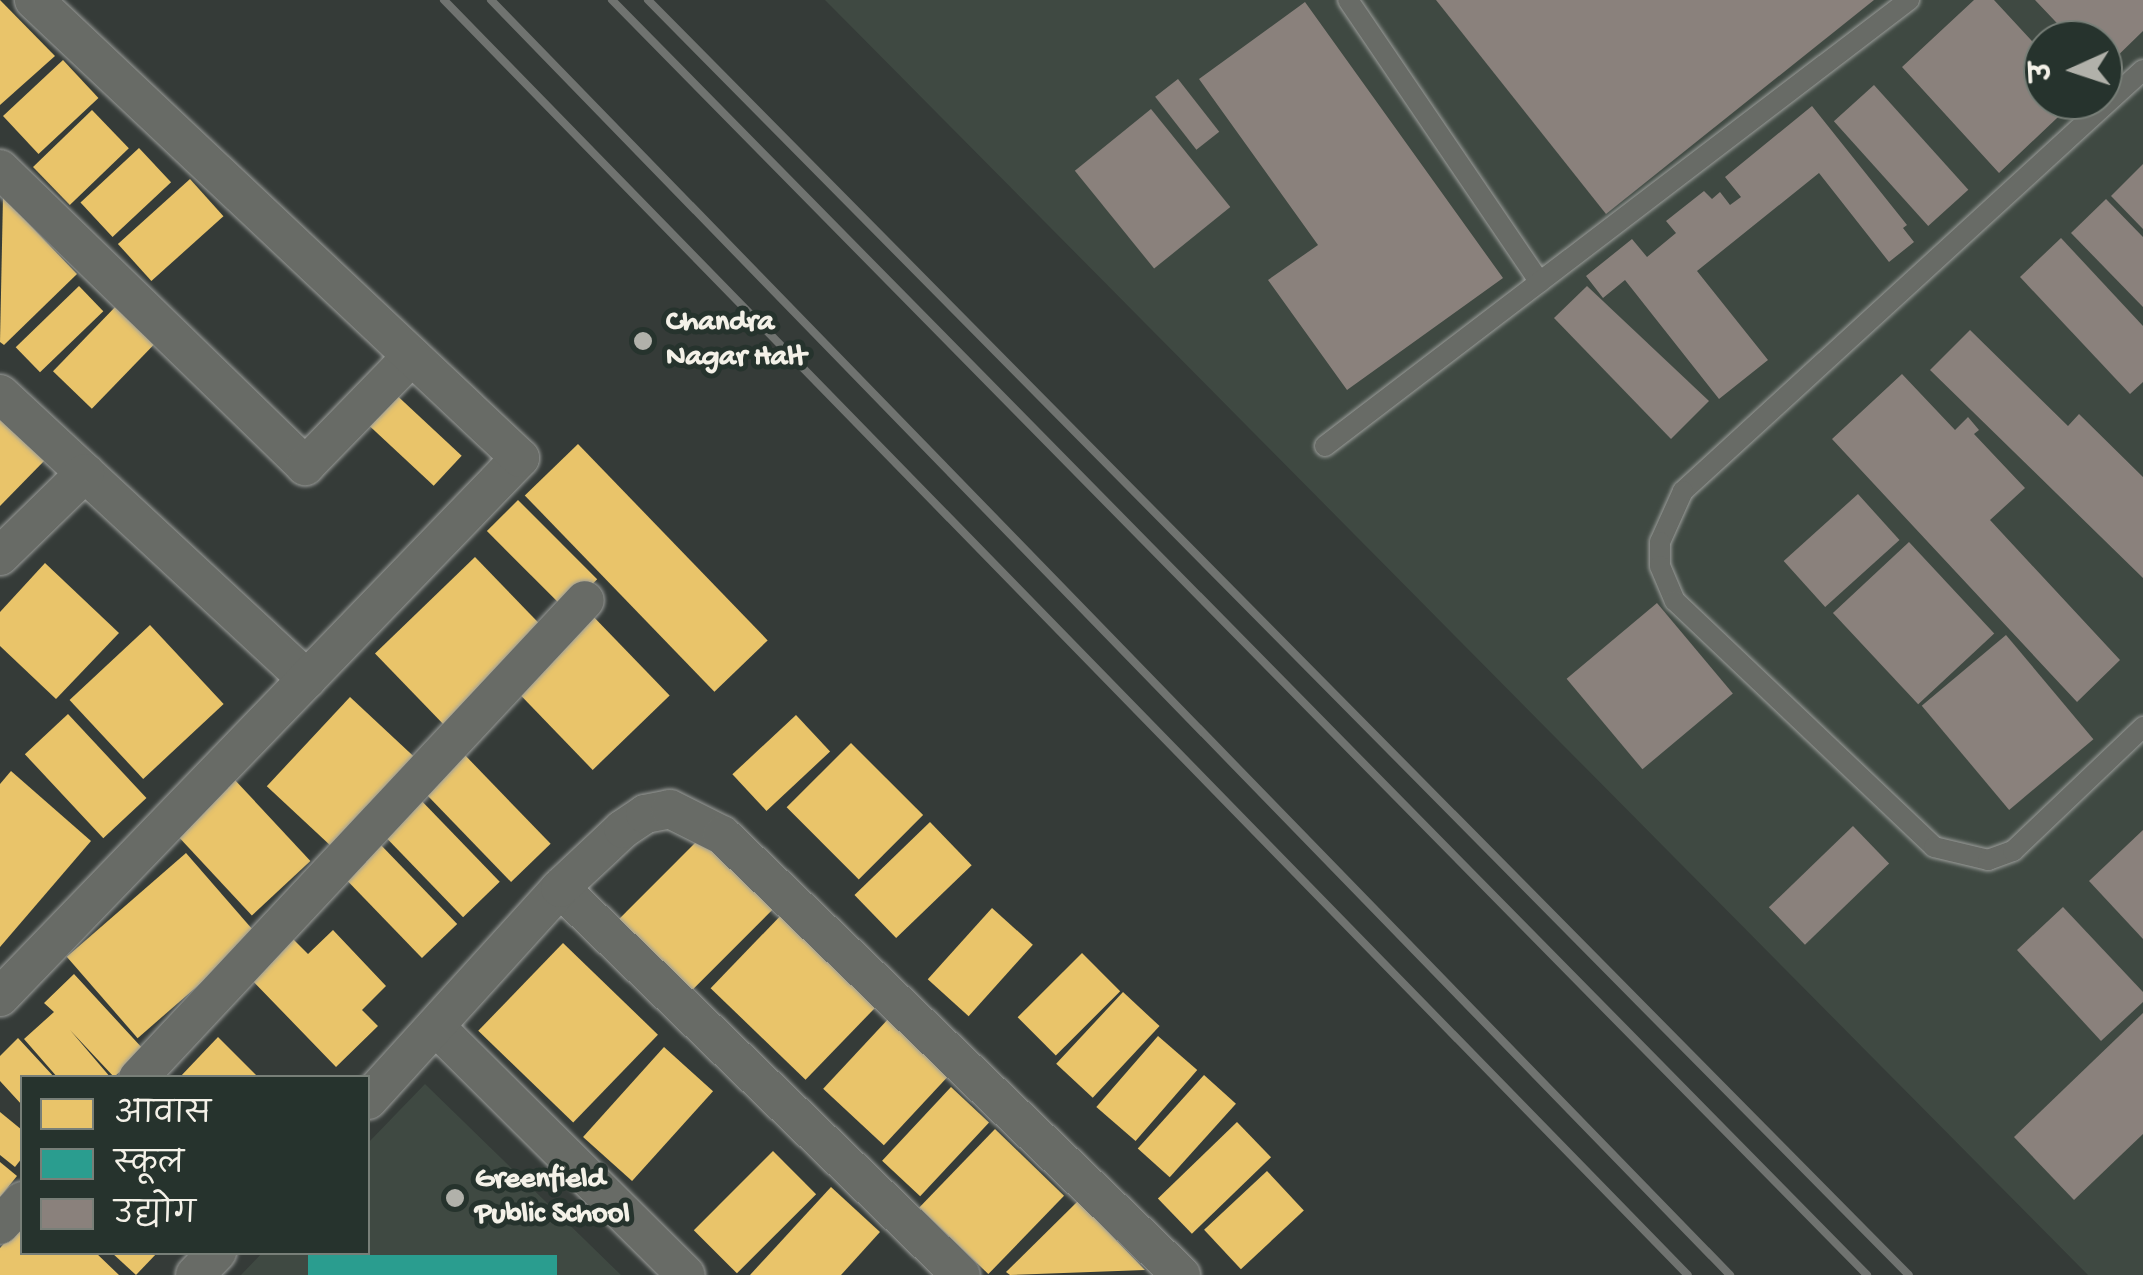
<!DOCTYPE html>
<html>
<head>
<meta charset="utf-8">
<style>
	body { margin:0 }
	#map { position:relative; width:2143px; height:1275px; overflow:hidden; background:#353b38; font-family:"Gochi Hand","Playpen Sans Deva",sans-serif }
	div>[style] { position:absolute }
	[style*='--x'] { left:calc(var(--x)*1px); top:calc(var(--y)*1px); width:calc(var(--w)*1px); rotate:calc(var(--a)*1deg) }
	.built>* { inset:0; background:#3f4942 }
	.homes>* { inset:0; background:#e9c46a; transform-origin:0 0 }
	.schools>* { inset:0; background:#2a9d8f; transform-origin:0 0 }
	.industry>* { inset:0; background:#8a817c; transform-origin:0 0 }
	.roads { filter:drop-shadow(0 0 2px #9c9e9b) drop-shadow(0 0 2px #9c9e9b) }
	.lane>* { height:20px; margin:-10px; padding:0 10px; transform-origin:10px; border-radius:10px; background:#686b66 }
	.street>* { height:38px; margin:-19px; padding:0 19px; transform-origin:19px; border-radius:19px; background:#686b66 }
	.rail>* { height:8px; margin:-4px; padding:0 4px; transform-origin:4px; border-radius:4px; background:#707370 }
	.dots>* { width:28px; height:28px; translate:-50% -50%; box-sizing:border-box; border:5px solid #26332d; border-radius:50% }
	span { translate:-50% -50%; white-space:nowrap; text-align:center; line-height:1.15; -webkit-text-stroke:10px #26332d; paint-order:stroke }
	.poi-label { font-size:30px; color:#f4f1e8; font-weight:700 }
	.left { translate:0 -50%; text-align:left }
	.legend { position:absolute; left:20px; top:1075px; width:350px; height:180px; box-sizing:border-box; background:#26332d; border:2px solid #787f78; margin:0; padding:12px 18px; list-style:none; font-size:30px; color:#f4f1e8 }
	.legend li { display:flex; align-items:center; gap:20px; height:50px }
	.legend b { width:50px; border:2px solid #787f78 }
	.north { position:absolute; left:2023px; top:20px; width:100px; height:100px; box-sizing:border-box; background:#26332d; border:2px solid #787f78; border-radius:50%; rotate:267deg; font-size:28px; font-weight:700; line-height:40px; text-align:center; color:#f4f1e8 }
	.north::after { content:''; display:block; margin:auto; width:35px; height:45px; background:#b1b1aa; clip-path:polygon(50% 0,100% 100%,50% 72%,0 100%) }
</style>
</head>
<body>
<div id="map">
	<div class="built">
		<i style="clip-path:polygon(evenodd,825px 0,2143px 0,2143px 1275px,2088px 1275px,825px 0,2043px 40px,2103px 40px,2103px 100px,2043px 100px,2043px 40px)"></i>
		<i style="clip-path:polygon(425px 1084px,621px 1275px,241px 1275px,262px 1253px,368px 1252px,368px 1143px)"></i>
	</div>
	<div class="homes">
		<i style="clip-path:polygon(0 0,55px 56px,0 105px)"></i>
		<i style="left:63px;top:60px;width:52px;height:82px;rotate:47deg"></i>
		<i style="left:92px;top:110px;width:53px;height:82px;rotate:46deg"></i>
		<i style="left:139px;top:148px;width:47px;height:80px;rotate:47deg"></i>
		<i style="left:190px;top:179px;width:50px;height:97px;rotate:48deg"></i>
		<i style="clip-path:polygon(3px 197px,77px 274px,4px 345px,0 342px)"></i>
		<i style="left:79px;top:286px;width:35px;height:88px;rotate:46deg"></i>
		<i style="left:119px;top:303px;width:54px;height:95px;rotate:44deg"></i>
		<i style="left:390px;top:389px;width:98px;height:41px;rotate:43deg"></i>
		<i style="clip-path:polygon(0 413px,46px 459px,0 506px)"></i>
		<i style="left:578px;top:444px;width:273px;height:74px;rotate:46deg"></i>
		<i style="left:518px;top:500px;width:112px;height:44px;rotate:45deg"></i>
		<i style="left:475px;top:557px;width:105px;height:139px;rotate:46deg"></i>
		<i style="clip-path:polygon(45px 563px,119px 633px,56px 699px,0 646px,0 612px)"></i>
		<i style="left:587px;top:610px;width:119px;height:107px;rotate:46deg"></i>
		<i style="left:150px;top:625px;width:108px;height:110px;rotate:47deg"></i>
		<i style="left:350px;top:697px;width:102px;height:122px;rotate:43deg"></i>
		<i style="left:68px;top:714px;width:115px;height:59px;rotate:47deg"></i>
		<i style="left:796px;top:715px;width:50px;height:87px;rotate:47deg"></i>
		<i style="left:851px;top:743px;width:102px;height:91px;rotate:45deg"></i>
		<i style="left:461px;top:751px;width:129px;height:55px;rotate:46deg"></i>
		<i style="clip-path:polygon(11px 771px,91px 841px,0 947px,0 784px)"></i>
		<i style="left:234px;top:779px;width:112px;height:80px;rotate:47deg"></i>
		<i style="left:415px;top:794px;width:122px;height:51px;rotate:46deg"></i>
		<i style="left:930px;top:822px;width:60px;height:105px;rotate:46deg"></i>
		<i style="left:704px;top:834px;width:102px;height:131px;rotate:45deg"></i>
		<i style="left:378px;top:842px;width:114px;height:49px;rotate:46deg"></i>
		<i style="left:186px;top:853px;width:108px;height:158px;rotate:49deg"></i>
		<i style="left:992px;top:908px;width:55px;height:96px;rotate:42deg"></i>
		<i style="left:787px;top:909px;width:132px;height:110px;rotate:44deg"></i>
		<i style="clip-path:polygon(333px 930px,386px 986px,362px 1010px,378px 1026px,336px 1067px,249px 977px,290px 936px,308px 954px)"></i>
		<i style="left:563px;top:943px;width:132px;height:122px;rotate:44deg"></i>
		<i style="left:1082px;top:953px;width:54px;height:91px;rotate:45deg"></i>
		<i style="clip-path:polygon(74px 974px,144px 1050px,114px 1077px,70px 1030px,111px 1078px,58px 1078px,24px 1039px,54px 1012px,44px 1003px)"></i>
		<i style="left:1123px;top:992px;width:50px;height:98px;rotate:43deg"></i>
		<i style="left:890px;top:1017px;width:83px;height:98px;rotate:43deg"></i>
		<i style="left:1158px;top:1036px;width:52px;height:94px;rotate:41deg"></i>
		<i style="clip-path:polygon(218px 1037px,259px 1078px,179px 1078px)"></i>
		<i style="clip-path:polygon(18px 1038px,55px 1078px,22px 1078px,22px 1105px,0 1081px,0 1056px)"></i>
		<i style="left:664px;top:1047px;width:66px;height:121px;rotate:42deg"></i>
		<i style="left:1204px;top:1075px;width:43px;height:99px;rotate:42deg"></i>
		<i style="left:951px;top:1087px;width:52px;height:101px;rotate:43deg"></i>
		<i style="clip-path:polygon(0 1112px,22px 1130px,22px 1158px,15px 1167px,0 1155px)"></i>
		<i style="left:1237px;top:1122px;width:49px;height:110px;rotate:46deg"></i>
		<i style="left:995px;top:1129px;width:96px;height:109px;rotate:44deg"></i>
		<i style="left:773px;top:1151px;width:61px;height:112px;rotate:45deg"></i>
		<i style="clip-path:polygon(0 1162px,17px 1176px,0 1197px)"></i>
		<i style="left:1267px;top:1171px;width:54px;height:86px;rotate:47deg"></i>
		<i style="clip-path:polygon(831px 1187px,880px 1232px,841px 1275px,750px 1275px)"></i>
		<i style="clip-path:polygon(1078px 1201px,1145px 1270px,1010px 1275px,1006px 1272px)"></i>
		<i style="clip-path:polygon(22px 1224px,22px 1252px,95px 1252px,119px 1275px,0 1275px,0 1248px)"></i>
		<i style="clip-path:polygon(111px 1252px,158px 1252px,136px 1275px)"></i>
	</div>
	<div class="schools">
		<i style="left:557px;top:1255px;width:20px;height:249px;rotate:90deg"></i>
	</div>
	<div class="industry">
		<i style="clip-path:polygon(1436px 0,1874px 0,1606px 214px)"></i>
		<i style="clip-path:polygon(1974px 0,1994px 0,2043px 53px,2043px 100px,2076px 100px,1999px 173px,1902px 67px)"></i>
		<i style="clip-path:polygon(2035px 0,2143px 0,2143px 31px,2103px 70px,2103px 40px,2073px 40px)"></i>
		<i style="clip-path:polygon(1305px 2px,1503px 278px,1347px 390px,1268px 280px,1318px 245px,1199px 79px)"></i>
		<i style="left:1178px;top:79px;width:67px;height:29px;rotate:52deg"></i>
		<i style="left:1874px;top:85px;width:141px;height:54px;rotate:48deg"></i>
		<i style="clip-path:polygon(1812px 106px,1907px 225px,1903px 228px,1914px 242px,1889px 262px,1819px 173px,1697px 271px,1768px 360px,1719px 399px,1625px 280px,1603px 298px,1586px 276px,1632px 239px,1647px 257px,1676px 233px,1666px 221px,1704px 191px,1712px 199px,1720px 192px,1730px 205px,1741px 197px,1725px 177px)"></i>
		<i style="left:1151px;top:109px;width:126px;height:98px;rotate:51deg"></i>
		<i style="clip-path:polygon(2143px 164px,2143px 229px,2111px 196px)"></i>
		<i style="clip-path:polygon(2106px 199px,2143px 237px,2143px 307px,2071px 233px)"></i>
		<i style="clip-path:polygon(2061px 238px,2143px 326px,2143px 382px,2130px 394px,2020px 277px)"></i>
		<i style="clip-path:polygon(1587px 286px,1709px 401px,1671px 439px,1554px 318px)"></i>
		<i style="clip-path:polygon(1970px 330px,2068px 426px,2079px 414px,2143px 477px,2143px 578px,1930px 370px)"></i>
		<i style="clip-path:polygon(1902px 374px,1955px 430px,1968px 417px,1979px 430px,1974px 434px,2025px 488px,1990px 520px,2120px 660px,2077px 702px,1832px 439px)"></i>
		<i style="left:1858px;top:494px;width:62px;height:100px;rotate:48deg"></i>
		<i style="left:1909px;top:542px;width:125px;height:104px;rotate:47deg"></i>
		<i style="left:1657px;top:603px;width:118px;height:118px;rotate:50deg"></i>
		<i style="left:2006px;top:635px;width:136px;height:110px;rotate:50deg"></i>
		<i style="left:1853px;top:826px;width:52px;height:117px;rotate:46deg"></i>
		<i style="clip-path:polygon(2143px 830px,2143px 939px,2089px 881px)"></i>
		<i style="clip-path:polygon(2063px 907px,2143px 992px,2143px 1002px,2101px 1041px,2017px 950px)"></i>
		<i style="clip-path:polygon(2143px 1013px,2143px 1134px,2074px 1200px,2014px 1137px)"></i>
	</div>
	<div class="roads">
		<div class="lane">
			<i style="--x:1348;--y:0;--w:341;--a:55.8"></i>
			<i style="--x:2143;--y:70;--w:624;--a:137.53"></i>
			<i style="--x:1683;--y:491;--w:56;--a:114.3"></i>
			<i style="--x:1660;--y:542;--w:24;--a:90"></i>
			<i style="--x:1660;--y:566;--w:38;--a:67"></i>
			<i style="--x:1675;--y:601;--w:357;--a:43.5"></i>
			<i style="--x:1934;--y:847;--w:56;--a:13.5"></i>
			<i style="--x:1988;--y:860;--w:27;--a:-20"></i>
			<i style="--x:2013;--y:851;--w:180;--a:-43.6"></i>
			<i style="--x:1325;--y:446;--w:735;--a:-37.37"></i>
		</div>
		<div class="street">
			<i style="--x:0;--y:169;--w:426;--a:44.2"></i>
			<i style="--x:305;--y:466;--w:153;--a:-45.8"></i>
			<i style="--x:0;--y:394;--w:419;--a:42.9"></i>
			<i style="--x:0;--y:556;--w:119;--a:-44.3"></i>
			<i style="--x:560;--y:888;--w:557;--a:43.98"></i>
			<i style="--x:0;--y:997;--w:749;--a:-46.03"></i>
			<i style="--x:520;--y:458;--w:668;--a:-136.7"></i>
			<i style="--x:438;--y:1029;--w:349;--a:44.8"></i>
			<i style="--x:138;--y:1078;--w:654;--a:-46.92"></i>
			<i style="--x:368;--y:1100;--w:286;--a:-47.8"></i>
			<i style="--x:560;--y:888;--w:86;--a:-43.1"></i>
			<i style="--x:623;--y:829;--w:27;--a:-34"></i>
			<i style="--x:645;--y:814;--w:25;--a:-11"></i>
			<i style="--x:670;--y:809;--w:58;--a:26.6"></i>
			<i style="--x:722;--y:835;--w:636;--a:43.79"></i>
			<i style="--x:0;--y:1225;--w:33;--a:-47"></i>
			<i style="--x:195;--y:1275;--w:32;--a:-46"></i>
		</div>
	</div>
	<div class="rail">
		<i style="--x:444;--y:0;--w:1781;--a:45.71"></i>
		<i style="--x:491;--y:0;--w:1778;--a:45.82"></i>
		<i style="--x:612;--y:0;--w:1789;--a:45.45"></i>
		<i style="--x:648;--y:0;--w:1793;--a:45.32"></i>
	</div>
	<div class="dots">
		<i style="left:643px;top:341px;background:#b1b1aa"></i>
		<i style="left:455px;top:1198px;background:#b1b1aa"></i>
	</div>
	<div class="poi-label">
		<span class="left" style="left:666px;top:341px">Chandra<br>Nagar Halt</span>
		<span class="left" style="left:475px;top:1198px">Greenfield<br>Public School</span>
	</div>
	<ul class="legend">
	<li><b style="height:28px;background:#e9c46a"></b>आवास</li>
	<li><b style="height:28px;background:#2a9d8f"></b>स्कूल</li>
	<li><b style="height:28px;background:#8a817c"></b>उद्योग</li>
	</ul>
	<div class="north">उ</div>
</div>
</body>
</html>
